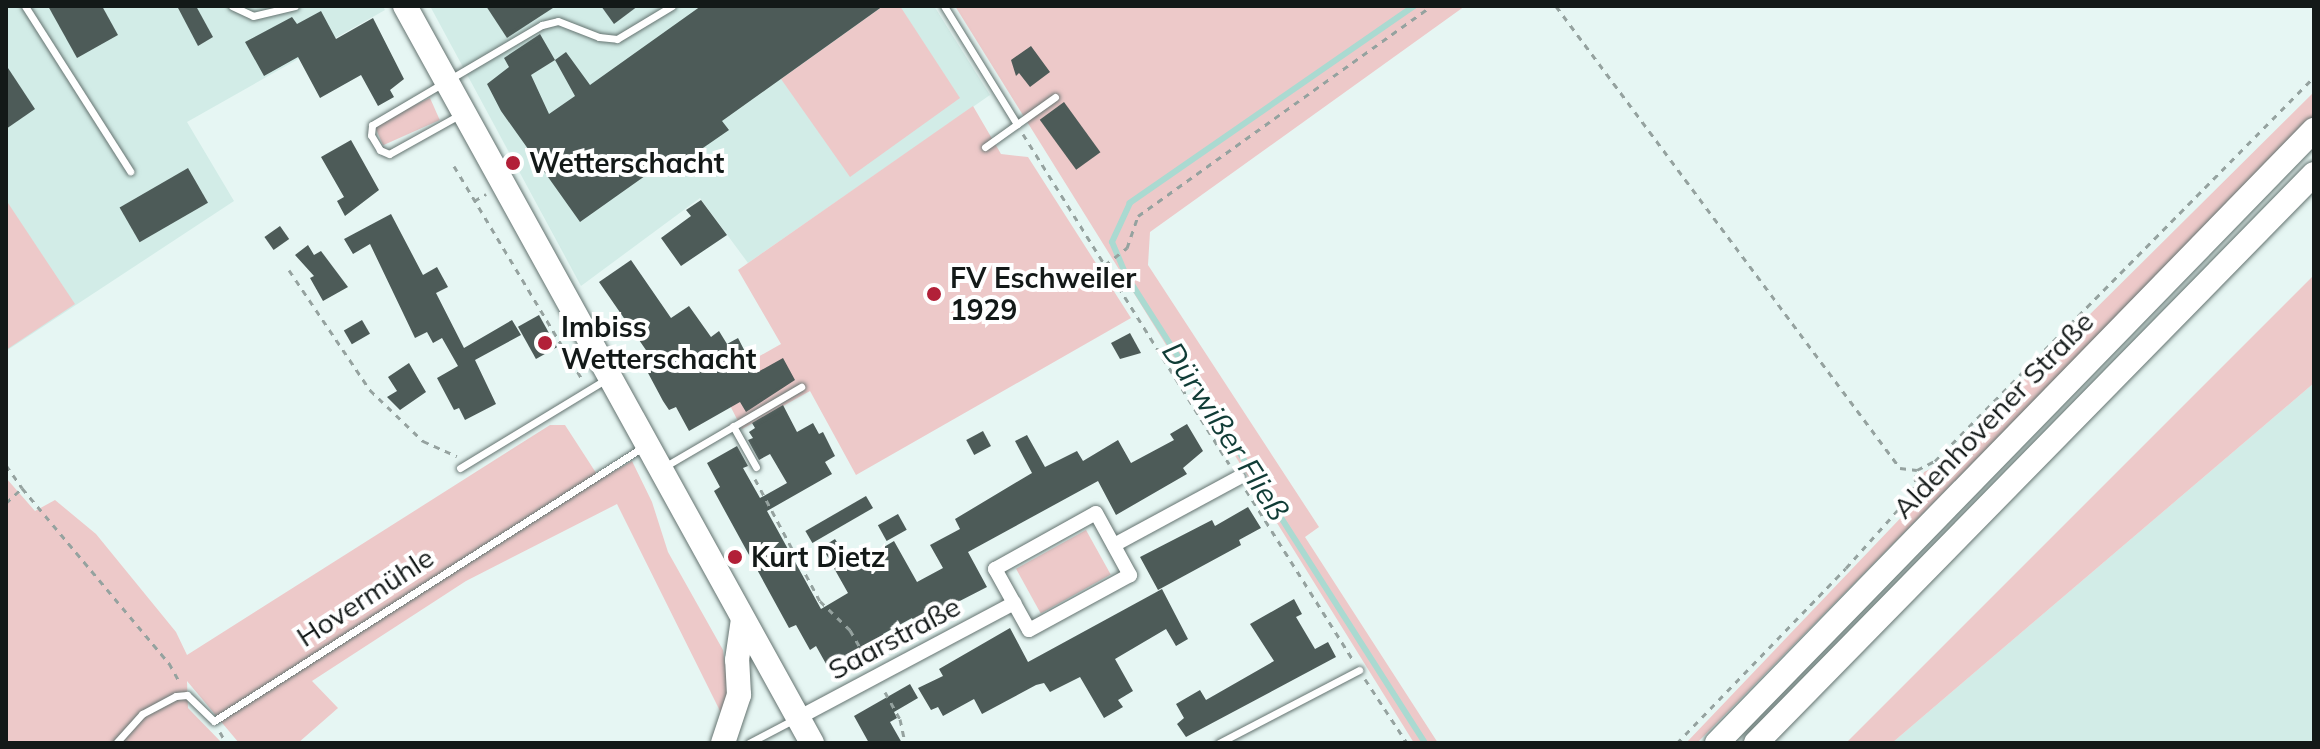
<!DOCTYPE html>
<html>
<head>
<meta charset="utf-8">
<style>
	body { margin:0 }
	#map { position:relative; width:2320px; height:749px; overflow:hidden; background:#e6f6f3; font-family:Mulish,sans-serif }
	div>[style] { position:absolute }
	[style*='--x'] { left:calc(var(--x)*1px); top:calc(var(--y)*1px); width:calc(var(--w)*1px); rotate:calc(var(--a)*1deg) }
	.built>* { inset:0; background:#d2ece7 }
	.green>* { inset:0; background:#edc9c9; transform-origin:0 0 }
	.stream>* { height:6px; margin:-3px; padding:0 3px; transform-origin:3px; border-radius:3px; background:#aadad1 }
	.building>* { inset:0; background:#4d5b58; transform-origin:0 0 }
	.path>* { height:3px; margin-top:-1.5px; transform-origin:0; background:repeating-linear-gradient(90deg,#95a29f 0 6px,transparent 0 12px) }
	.roads { filter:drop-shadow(0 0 2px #647370) drop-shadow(0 0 2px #647370) }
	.service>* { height:7px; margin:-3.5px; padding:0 3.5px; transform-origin:3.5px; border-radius:3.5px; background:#fff }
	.minor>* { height:14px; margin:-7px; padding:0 7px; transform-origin:7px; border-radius:7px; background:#fff }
	.primary>* { height:24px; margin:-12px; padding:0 12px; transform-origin:12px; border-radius:12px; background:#fff }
	.dots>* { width:22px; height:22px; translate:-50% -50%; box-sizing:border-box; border:4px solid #fff; border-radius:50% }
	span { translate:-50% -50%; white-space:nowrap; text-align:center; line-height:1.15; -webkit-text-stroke:8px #fff; paint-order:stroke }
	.poi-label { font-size:28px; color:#131918; font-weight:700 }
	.left { translate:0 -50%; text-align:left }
	.street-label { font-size:28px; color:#131918 }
	.water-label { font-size:30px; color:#103c36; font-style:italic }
	.frame { position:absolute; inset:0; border:8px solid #131918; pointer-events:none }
</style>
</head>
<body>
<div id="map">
	<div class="built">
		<i style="clip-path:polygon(6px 6px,383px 6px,385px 10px,187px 122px,234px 201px,6px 351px)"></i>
		<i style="clip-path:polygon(430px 6px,934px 6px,990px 95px,748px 263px,700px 198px,581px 286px)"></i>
		<i style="clip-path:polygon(2314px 383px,2314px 743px,1892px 743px)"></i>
	</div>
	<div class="green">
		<i style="clip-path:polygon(883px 6px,900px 6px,960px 98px,850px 177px,781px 79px)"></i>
		<i style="clip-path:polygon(955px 6px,1465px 6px,1150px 232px,1148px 265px,1319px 527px,1305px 537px,1438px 743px,1414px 743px)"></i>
		<i style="clip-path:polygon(2314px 92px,2314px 116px,1697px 743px,1686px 743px,1912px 506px,1924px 472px,1938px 465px)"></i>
		<i style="left:430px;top:98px;width:24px;height:62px;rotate:66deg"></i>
		<i style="clip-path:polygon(973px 106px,1001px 154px,1028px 157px,1131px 318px,856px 475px,810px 391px,742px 429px,717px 380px,781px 344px,738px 270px)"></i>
		<i style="clip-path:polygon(6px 200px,75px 304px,6px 350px)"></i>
		<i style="clip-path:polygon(2314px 275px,2314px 383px,1892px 743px,1846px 743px)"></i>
		<i style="clip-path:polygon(550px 425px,565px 425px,600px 479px,632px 461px,652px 502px,668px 552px,723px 650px,728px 687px,725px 721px,617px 504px,466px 581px,312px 681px,338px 708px,298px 743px,239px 743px,187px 681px,188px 708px,222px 743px,6px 743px,6px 478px,35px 511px,55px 500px,96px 534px,176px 632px,187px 655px)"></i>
		<i style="left:1086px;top:530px;width:51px;height:80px;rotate:61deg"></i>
	</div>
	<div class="stream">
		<i style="--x:1414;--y:6;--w:346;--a:145.3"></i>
		<i style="--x:1130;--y:203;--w:43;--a:114.8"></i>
		<i style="--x:1112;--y:242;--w:36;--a:67"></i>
		<i style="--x:1126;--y:275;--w:555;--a:57.43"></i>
	</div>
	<div class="building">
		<i style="clip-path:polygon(48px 6px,102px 6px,118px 35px,77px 58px)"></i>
		<i style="clip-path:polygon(177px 6px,196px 6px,213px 37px,198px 46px)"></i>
		<i style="clip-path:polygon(486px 6px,556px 6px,507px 38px)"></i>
		<i style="clip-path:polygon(601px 6px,638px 6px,614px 24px)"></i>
		<i style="clip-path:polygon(evenodd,701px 6px,883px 6px,722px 121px,729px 130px,687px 159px,684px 155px,678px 160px,676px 154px,580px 222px,501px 111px,487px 84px,509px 67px,504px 58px,540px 34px,555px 60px,566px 52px,590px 85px,701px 6px,555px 60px,575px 96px,549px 114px,531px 75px,555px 60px)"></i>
		<i style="clip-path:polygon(321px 11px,336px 39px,373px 18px,404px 79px,390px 90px,394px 97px,378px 106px,361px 75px,320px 98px,298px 57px,264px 76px,245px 42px,292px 17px,297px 24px)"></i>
		<i style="clip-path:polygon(1031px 46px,1050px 72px,1030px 87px,1019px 73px,1016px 76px,1011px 60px)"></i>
		<i style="clip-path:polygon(6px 65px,35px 109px,6px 129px)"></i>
		<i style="left:1064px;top:102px;width:62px;height:30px;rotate:54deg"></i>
		<i style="clip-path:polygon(351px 140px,379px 190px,345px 216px,337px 201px,344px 197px,321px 157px)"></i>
		<i style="left:188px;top:168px;width:40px;height:79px;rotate:60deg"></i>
		<i style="clip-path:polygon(701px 200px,727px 235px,681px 266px,661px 238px,691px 216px,686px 210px)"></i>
		<i style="clip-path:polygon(391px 214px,423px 275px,437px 267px,448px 287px,436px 293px,464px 348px,512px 320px,521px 335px,475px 360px,496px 404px,465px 420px,459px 408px,454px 410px,437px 378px,458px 366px,442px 338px,433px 343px,427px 332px,415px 338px,370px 244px,353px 254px,344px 239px)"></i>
		<i style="left:280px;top:226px;width:16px;height:19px;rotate:55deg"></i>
		<i style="clip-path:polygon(308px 245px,314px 255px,321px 251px,348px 287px,323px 301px,310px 278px,314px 276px,295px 255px)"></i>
		<i style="clip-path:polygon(631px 260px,671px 318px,689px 306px,711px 337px,719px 331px,727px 344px,738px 338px,756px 373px,783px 358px,795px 380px,746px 412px,740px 402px,689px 431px,676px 407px,669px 410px,663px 401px,640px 358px,648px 353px,599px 282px)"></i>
		<i style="left:539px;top:315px;width:37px;height:24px;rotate:61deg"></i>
		<i style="left:362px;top:320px;width:16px;height:21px;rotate:60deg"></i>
		<i style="clip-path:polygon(1130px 333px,1141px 353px,1120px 359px,1111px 343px)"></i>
		<i style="clip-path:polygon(409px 363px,426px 392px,400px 410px,387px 397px,397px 391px,388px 377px)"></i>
		<i style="clip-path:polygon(783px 405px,797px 432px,813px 423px,819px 434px,823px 432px,835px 456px,825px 462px,832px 474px,767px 511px,821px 609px,848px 593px,822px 547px,835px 539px,852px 566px,894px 541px,917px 582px,943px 568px,930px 545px,960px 529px,955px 519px,1032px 473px,1015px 441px,1027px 435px,1045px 467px,1077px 451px,1083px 461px,1118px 440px,1131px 463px,1174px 440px,1170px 434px,1187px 424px,1203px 451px,1183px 468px,1187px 474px,1116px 515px,1098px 481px,968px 552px,987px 587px,915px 624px,912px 618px,883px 634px,886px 640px,861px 653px,865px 662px,845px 673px,840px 665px,830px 671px,816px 646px,810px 650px,796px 625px,789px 628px,714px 491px,720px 487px,707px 463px,737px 446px,748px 466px,743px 468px,760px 498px,787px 483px,770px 454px,759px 460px,748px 440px,753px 438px,749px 432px,755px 428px,752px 423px)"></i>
		<i style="left:983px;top:431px;width:17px;height:19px;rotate:62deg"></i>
		<i style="left:866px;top:496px;width:14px;height:70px;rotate:60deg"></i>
		<i style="clip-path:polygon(1248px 507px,1261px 528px,1239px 540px,1241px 545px,1158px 590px,1140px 557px,1212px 520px,1215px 526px)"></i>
		<i style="left:898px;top:514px;width:18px;height:23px;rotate:61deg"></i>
		<i style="clip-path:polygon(1162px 589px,1188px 639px,1176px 646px,1166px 629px,1115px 659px,1133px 691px,1118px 700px,1123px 707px,1104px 718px,1080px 677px,1050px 692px,1044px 683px,1036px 685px,982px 714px,974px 699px,943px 716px,938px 707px,931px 710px,918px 688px,943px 676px,939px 669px,1010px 628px,1028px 662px)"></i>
		<i style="clip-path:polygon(1294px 599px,1302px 614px,1296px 617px,1315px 649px,1328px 642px,1336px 657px,1186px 737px,1177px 724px,1184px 718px,1176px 704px,1200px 690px,1206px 700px,1274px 661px,1250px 624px)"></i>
		<i style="clip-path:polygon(910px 684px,918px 698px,894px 712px,897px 718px,890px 722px,902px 743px,869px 743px,854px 716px)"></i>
	</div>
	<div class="path">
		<i style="--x:1556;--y:6;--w:576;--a:53.33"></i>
		<i style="--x:1900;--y:468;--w:17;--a:7"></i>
		<i style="--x:1917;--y:470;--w:20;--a:-27"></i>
		<i style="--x:1935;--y:461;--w:540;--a:-45.38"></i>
		<i style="--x:1023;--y:134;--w:389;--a:58"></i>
		<i style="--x:454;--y:166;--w:249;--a:59"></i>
		<i style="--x:474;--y:201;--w:14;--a:-30"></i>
		<i style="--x:1105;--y:265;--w:28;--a:-38"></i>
		<i style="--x:1127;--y:248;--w:34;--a:-71"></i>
		<i style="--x:1138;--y:216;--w:360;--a:-35.6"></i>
		<i style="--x:289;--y:270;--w:145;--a:56"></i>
		<i style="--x:370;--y:390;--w:74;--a:43.9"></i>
		<i style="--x:423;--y:441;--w:37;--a:24"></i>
		<i style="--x:6;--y:465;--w:28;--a:55"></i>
		<i style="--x:22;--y:488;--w:229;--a:50"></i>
		<i style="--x:169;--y:663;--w:23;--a:61"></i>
		<i style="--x:755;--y:479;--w:138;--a:62"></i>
		<i style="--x:820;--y:601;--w:42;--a:44"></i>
		<i style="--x:850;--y:630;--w:36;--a:60"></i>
		<i style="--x:1246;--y:490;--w:201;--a:57.8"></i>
		<i style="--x:6;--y:503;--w:22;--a:-43"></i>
		<i style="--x:1365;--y:679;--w:77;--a:56.7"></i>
		<i style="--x:885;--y:692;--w:31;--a:61"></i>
		<i style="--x:900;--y:719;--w:25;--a:78"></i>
		<i style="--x:220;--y:732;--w:13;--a:61"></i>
		<i style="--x:1677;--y:743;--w:243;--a:-46"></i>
		<i style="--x:1846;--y:568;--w:101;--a:-48.2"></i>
		<i style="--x:1913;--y:493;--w:23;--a:-80"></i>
	</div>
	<div class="roads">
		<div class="service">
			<i style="--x:25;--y:6;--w:196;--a:57.5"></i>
			<i style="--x:232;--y:6;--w:23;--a:25"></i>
			<i style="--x:253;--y:16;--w:43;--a:-13.4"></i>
			<i style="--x:944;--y:6;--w:139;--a:58.3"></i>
			<i style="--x:461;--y:114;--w:82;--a:150.9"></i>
			<i style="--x:389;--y:154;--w:10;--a:-156"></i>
			<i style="--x:380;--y:150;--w:17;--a:-121"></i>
			<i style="--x:371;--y:135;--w:10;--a:-84"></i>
			<i style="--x:372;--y:125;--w:197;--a:-30.5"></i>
			<i style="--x:542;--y:25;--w:16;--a:-14"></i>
			<i style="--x:558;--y:21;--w:44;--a:21.3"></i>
			<i style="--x:599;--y:37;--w:18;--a:6"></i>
			<i style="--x:617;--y:39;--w:64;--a:-31"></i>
			<i style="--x:985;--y:147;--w:86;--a:-35.5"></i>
			<i style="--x:733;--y:426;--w:47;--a:60.7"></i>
			<i style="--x:664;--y:467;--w:159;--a:-30.3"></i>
			<i style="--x:460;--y:468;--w:170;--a:-31.3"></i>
			<i style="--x:116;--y:743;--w:39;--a:-48"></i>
			<i style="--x:142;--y:714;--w:38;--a:-28"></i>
			<i style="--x:176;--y:696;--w:11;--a:-5"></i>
			<i style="--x:187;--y:695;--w:37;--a:44"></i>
			<i style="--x:214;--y:721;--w:509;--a:-32.57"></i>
			<i style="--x:749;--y:743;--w:50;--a:-27.6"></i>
			<i style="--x:1219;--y:743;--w:158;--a:-27.5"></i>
		</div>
		<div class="minor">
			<i style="--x:1096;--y:513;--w:71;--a:61.3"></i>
			<i style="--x:1130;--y:575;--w:115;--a:151.4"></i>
			<i style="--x:1029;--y:630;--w:70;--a:-119.1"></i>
			<i style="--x:995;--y:569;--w:115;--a:-29"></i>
			<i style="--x:1114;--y:545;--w:141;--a:-28.4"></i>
			<i style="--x:798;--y:718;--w:245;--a:-28"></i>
		</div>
		<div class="primary">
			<i style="--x:405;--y:6;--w:842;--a:61.09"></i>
			<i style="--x:723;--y:743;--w:51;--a:-71.6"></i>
			<i style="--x:739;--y:695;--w:35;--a:-93"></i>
			<i style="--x:737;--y:660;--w:41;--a:-81.7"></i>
			<i style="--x:1717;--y:743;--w:856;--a:-45.76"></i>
			<i style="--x:1756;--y:743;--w:797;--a:-45.56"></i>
		</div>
	</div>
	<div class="dots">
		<i style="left:513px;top:163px;background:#b22038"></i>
		<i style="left:934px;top:294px;background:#b22038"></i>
		<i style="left:545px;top:343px;background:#b22038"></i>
		<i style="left:735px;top:557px;background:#b22038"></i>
	</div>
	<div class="poi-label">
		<span class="left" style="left:529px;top:163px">Wetterschacht</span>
		<span class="left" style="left:950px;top:294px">FV Eschweiler<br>1929</span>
		<span class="left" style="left:561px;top:343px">Imbiss<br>Wetterschacht</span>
		<span class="left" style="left:751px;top:557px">Kurt Dietz</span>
	</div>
	<div class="street-label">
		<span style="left:1993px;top:415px;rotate:-46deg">Aldenhovener Straße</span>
		<span style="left:365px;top:597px;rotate:-33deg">Hovermühle</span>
		<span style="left:894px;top:638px;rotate:-28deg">Saarstraße</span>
	</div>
	<div class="water-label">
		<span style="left:1226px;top:431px;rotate:57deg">Dürwißer Fließ</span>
	</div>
	<div class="frame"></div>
</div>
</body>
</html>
